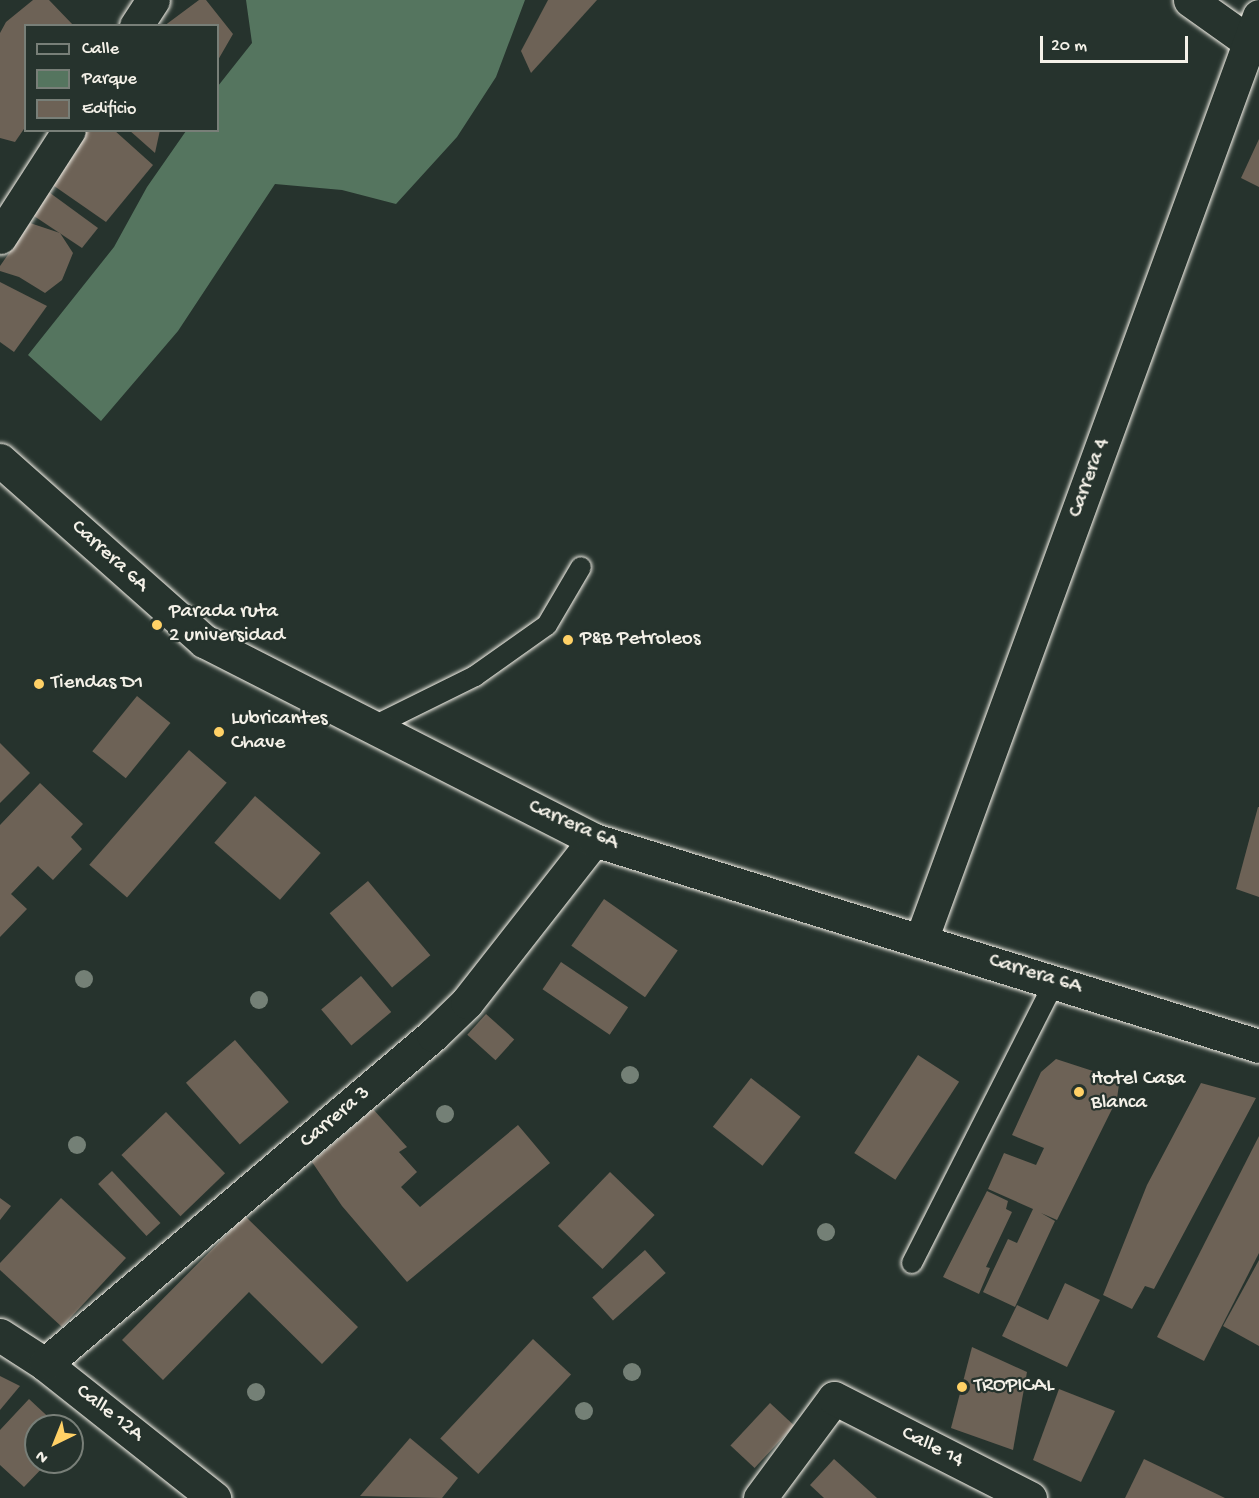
<!DOCTYPE html>
<html>
<head>
<meta charset="utf-8">
<style>
	body { margin:0 }
	#map { position:relative; width:1259px; height:1498px; overflow:hidden; background:#26332d; font-family:"Gochi Hand",sans-serif }
	div>[style] { position:absolute }
	[style*='--x'] { left:calc(var(--x)*1px); top:calc(var(--y)*1px); width:calc(var(--w)*1px); rotate:calc(var(--a)*1deg) }
	.green>* { inset:0; background:#55755f }
	.building>* { inset:0; background:#6d6256; transform-origin:0 0 }
	.roads { filter:drop-shadow(0 0 2px #f4f1e8) drop-shadow(0 0 2px #f4f1e8) }
	.lane>* { height:20px; margin:-10px; padding:0 10px; transform-origin:10px; border-radius:10px; background:#26332d }
	.street>* { height:33px; margin:-16.5px; padding:0 16.5px; transform-origin:16.5px; border-radius:16.5px; background:#26332d }
	.highway>* { height:33px; margin:-16.5px; padding:0 16.5px; transform-origin:16.5px; border-radius:16.5px; background:#26332d }
	.trees>* { width:18px; height:18px; margin:-9px; border-radius:50%; background:#748076 }
	.dots>* { width:16px; height:16px; translate:-50% -50%; box-sizing:border-box; border:3px solid #26332d; border-radius:50% }
	span { translate:-50% -50%; white-space:nowrap; text-align:center; line-height:1.15; -webkit-text-stroke:4.5px #26332d; paint-order:stroke }
	.street-label { font-size:21px; color:#f4f1e8 }
	.poi-label { font-size:21px; color:#f4f1e8 }
	.left { translate:0 -50%; text-align:left }
	.legend { position:absolute; left:24px; top:24px; width:195px; height:108px; box-sizing:border-box; background:#26332d; border:2px solid #787f78; margin:0; padding:8px 10px; list-style:none; font-size:18px; color:#f4f1e8 }
	.legend li { display:flex; align-items:center; gap:12px; height:30px }
	.legend b { width:30px; border:2px solid #787f78 }
	.north { position:absolute; left:24px; top:1414px; width:60px; height:60px; box-sizing:border-box; background:#26332d; border:2px solid #787f78; border-radius:50%; rotate:223deg; font-size:16px; font-weight:700; line-height:24px; text-align:center; color:#f4f1e8 }
	.north::after { content:''; display:block; margin:auto; width:21px; height:27px; background:#ffd166; clip-path:polygon(50% 0,100% 100%,50% 72%,0 100%) }
	.scale { position:absolute; left:1040px; top:36px; width:148px; height:27px; box-sizing:border-box; border:3px solid #f4f1e8; border-top:0; padding-left:8px; font-size:18px; line-height:21px; white-space:nowrap; color:#f4f1e8; -webkit-text-stroke:4px #26332d; paint-order:stroke }
</style>
</head>
<body>
<div id="map">
	<div class="green">
		<i style="clip-path:polygon(246px 0,525px 0,496px 77px,457px 137px,396px 204px,342px 190px,275px 184px,178px 331px,101px 421px,28px 355px,114px 247px,147px 187px,186px 131px,218px 130px,218px 86px,252px 43px)"></i>
	</div>
	<div class="building">
		<i style="clip-path:polygon(33px 0,49px 0,74px 26px,26px 26px,26px 126px,15px 142px,0 138px,0 33px,6px 22px)"></i>
		<i style="clip-path:polygon(199px 0,206px 0,233px 34px,218px 60px,218px 26px,164px 26px)"></i>
		<i style="clip-path:polygon(548px 0,597px 0,531px 73px,521px 51px)"></i>
		<i style="clip-path:polygon(86px 130px,114px 130px,153px 165px,106px 222px,47px 181px)"></i>
		<i style="clip-path:polygon(129px 130px,160px 130px,155px 153px)"></i>
		<i style="clip-path:polygon(1259px 139px,1259px 187px,1241px 178px)"></i>
		<i style="clip-path:polygon(46px 190px,98px 228px,82px 248px,34px 216px)"></i>
		<i style="clip-path:polygon(30px 223px,60px 233px,73px 253px,62px 280px,45px 293px,19px 277px,0 271px,0 266px)"></i>
		<i style="clip-path:polygon(0 282px,47px 306px,14px 352px,0 342px)"></i>
		<i style="left:137px;top:696px;width:43px;height:71px;rotate:39deg"></i>
		<i style="clip-path:polygon(0 743px,30px 773px,0 803px)"></i>
		<i style="left:189px;top:750px;width:50px;height:152px;rotate:41deg"></i>
		<i style="clip-path:polygon(40px 783px,83px 824px,71px 837px,82px 849px,53px 880px,38px 866px,11px 894px,27px 909px,0 937px,0 825px)"></i>
		<i style="left:255px;top:796px;width:87px;height:62px;rotate:41deg"></i>
		<i style="clip-path:polygon(1258px 807px,1259px 807px,1259px 897px,1236px 889px)"></i>
		<i style="left:368px;top:881px;width:97px;height:50px;rotate:50deg"></i>
		<i style="left:604px;top:899px;width:90px;height:57px;rotate:35deg"></i>
		<i style="left:561px;top:962px;width:81px;height:33px;rotate:34deg"></i>
		<i style="left:361px;top:976px;width:47px;height:52px;rotate:50deg"></i>
		<i style="left:486px;top:1014px;width:38px;height:28px;rotate:42deg"></i>
		<i style="left:235px;top:1040px;width:82px;height:65px;rotate:49deg"></i>
		<i style="left:918px;top:1055px;width:49px;height:117px;rotate:33deg"></i>
		<i style="clip-path:polygon(1056px 1059px,1099px 1073px,1105px 1082px,1119px 1084px,1117px 1099px,1057px 1220px,1041px 1213px,1055px 1221px,1015px 1307px,983px 1292px,1008px 1239px,1017px 1243px,1033px 1209px,988px 1189px,1004px 1153px,1036px 1165px,1044px 1148px,1012px 1135px,1041px 1072px)"></i>
		<i style="left:751px;top:1078px;width:63px;height:62px;rotate:38deg"></i>
		<i style="clip-path:polygon(1201px 1083px,1256px 1098px,1154px 1289px,1145px 1286px,1132px 1309px,1103px 1295px,1147px 1185px)"></i>
		<i style="clip-path:polygon(373px 1109px,407px 1147px,399px 1152px,417px 1172px,401px 1187px,420px 1207px,518px 1125px,550px 1163px,407px 1282px,342px 1206px,312px 1162px)"></i>
		<i style="left:166px;top:1112px;width:85px;height:62px;rotate:46deg"></i>
		<i style="clip-path:polygon(1259px 1136px,1259px 1253px,1204px 1361px,1157px 1337px)"></i>
		<i style="left:112px;top:1171px;width:71px;height:19px;rotate:47deg"></i>
		<i style="left:610px;top:1172px;width:62px;height:75px;rotate:44deg"></i>
		<i style="clip-path:polygon(987px 1191px,1008px 1201px,1006px 1209px,1012px 1212px,986px 1267px,990px 1268px,979px 1294px,943px 1277px)"></i>
		<i style="clip-path:polygon(0 1198px,11px 1206px,0 1220px)"></i>
		<i style="clip-path:polygon(61px 1198px,126px 1258px,62px 1327px,0 1270px,0 1263px)"></i>
		<i style="clip-path:polygon(245px 1216px,358px 1327px,322px 1364px,249px 1292px,163px 1380px,122px 1340px)"></i>
		<i style="left:645px;top:1250px;width:31px;height:71px;rotate:48deg"></i>
		<i style="clip-path:polygon(1259px 1260px,1259px 1346px,1223px 1326px)"></i>
		<i style="clip-path:polygon(1065px 1283px,1100px 1300px,1067px 1367px,1002px 1336px,1017px 1305px,1048px 1320px)"></i>
		<i style="left:533px;top:1339px;width:52px;height:136px;rotate:43deg"></i>
		<i style="clip-path:polygon(972px 1347px,1027px 1372px,1013px 1450px,951px 1428px)"></i>
		<i style="clip-path:polygon(0 1376px,20px 1386px,0 1410px)"></i>
		<i style="clip-path:polygon(1059px 1389px,1115px 1411px,1081px 1482px,1033px 1460px)"></i>
		<i style="clip-path:polygon(29px 1399px,58px 1426px,36px 1426px,36px 1462px,48px 1462px,24px 1487px,0 1465px,0 1430px)"></i>
		<i style="left:770px;top:1403px;width:33px;height:58px;rotate:43deg"></i>
		<i style="clip-path:polygon(410px 1438px,458px 1478px,442px 1498px,360px 1496px)"></i>
		<i style="clip-path:polygon(834px 1459px,877px 1498px,824px 1498px,810px 1485px)"></i>
		<i style="clip-path:polygon(1144px 1459px,1225px 1498px,1125px 1498px)"></i>
	</div>
	<div class="roads">
		<div class="lane">
			<i style="--x:372;--y:727;--w:115;--a:-26.3"></i>
			<i style="--x:475;--y:676;--w:88;--a:-35.3"></i>
			<i style="--x:547;--y:625;--w:67;--a:-59.6"></i>
			<i style="--x:912;--y:1263;--w:316;--a:-63.1"></i>
		</div>
		<div class="street">
			<i style="--x:1190;--y:0;--w:85;--a:35.4"></i>
			<i style="--x:136;--y:26;--w:31;--a:-57"></i>
			<i style="--x:0;--y:237;--w:127;--a:-57.2"></i>
			<i style="--x:921;--y:940;--w:984;--a:-69.91"></i>
			<i style="--x:0;--y:1335;--w:54;--a:32.8"></i>
			<i style="--x:45;--y:1364;--w:216;--a:38.4"></i>
			<i style="--x:45;--y:1364;--w:509;--a:-40.3"></i>
			<i style="--x:433;--y:1035;--w:47;--a:-44.1"></i>
			<i style="--x:467;--y:1002;--w:206;--a:-51.9"></i>
			<i style="--x:760;--y:1498;--w:124;--a:-53.5"></i>
			<i style="--x:834;--y:1398;--w:220;--a:27"></i>
		</div>
		<div class="highway">
			<i style="--x:0;--y:460;--w:273;--a:41.6"></i>
			<i style="--x:204;--y:641;--w:438;--a:27"></i>
			<i style="--x:594;--y:840;--w:696;--a:17.21"></i>
		</div>
	</div>
	<div class="trees">
		<i style="left:84px;top:979px"></i>
		<i style="left:259px;top:1000px"></i>
		<i style="left:630px;top:1075px"></i>
		<i style="left:445px;top:1114px"></i>
		<i style="left:77px;top:1145px"></i>
		<i style="left:826px;top:1232px"></i>
		<i style="left:632px;top:1372px"></i>
		<i style="left:256px;top:1392px"></i>
		<i style="left:584px;top:1411px"></i>
	</div>
	<div class="dots">
		<i style="left:157px;top:625px;background:#ffd166"></i>
		<i style="left:568px;top:640px;background:#ffd166"></i>
		<i style="left:39px;top:684px;background:#ffd166"></i>
		<i style="left:219px;top:732px;background:#ffd166"></i>
		<i style="left:1079px;top:1092px;background:#ffd166"></i>
		<i style="left:962px;top:1387px;background:#ffd166"></i>
	</div>
	<div class="street-label">
		<span style="left:1090px;top:478px;rotate:-70deg">Carrera 4</span>
		<span style="left:109px;top:557px;rotate:42deg">Carrera 6A</span>
		<span style="left:573px;top:826px;rotate:24deg">Carrera 6A</span>
		<span style="left:1035px;top:975px;rotate:17deg">Carrera 6A</span>
		<span style="left:336px;top:1118px;rotate:-40deg">Carrera 3</span>
		<span style="left:109px;top:1414px;rotate:38deg">Calle 12A</span>
		<span style="left:932px;top:1448px;rotate:27deg">Calle 14</span>
	</div>
	<div class="poi-label">
		<span class="left" style="left:169px;top:625px">Parada ruta<br>2 universidad</span>
		<span class="left" style="left:580px;top:640px">P&amp;B Petroleos</span>
		<span class="left" style="left:51px;top:684px">Tiendas D1</span>
		<span class="left" style="left:231px;top:732px">Lubricantes<br>Chave</span>
		<span class="left" style="left:1091px;top:1092px">Hotel Casa<br>Blanca</span>
		<span class="left" style="left:974px;top:1387px">TROPICAL</span>
	</div>
	<ul class="legend">
	<li><b style="height:8px;background:#26332d"></b>Calle</li>
	<li><b style="height:16px;background:#55755f"></b>Parque</li>
	<li><b style="height:16px;background:#6d6256"></b>Edificio</li>
	</ul>
	<div class="north">N</div>
	<div class="scale">20 m</div>
</div>
</body>
</html>
